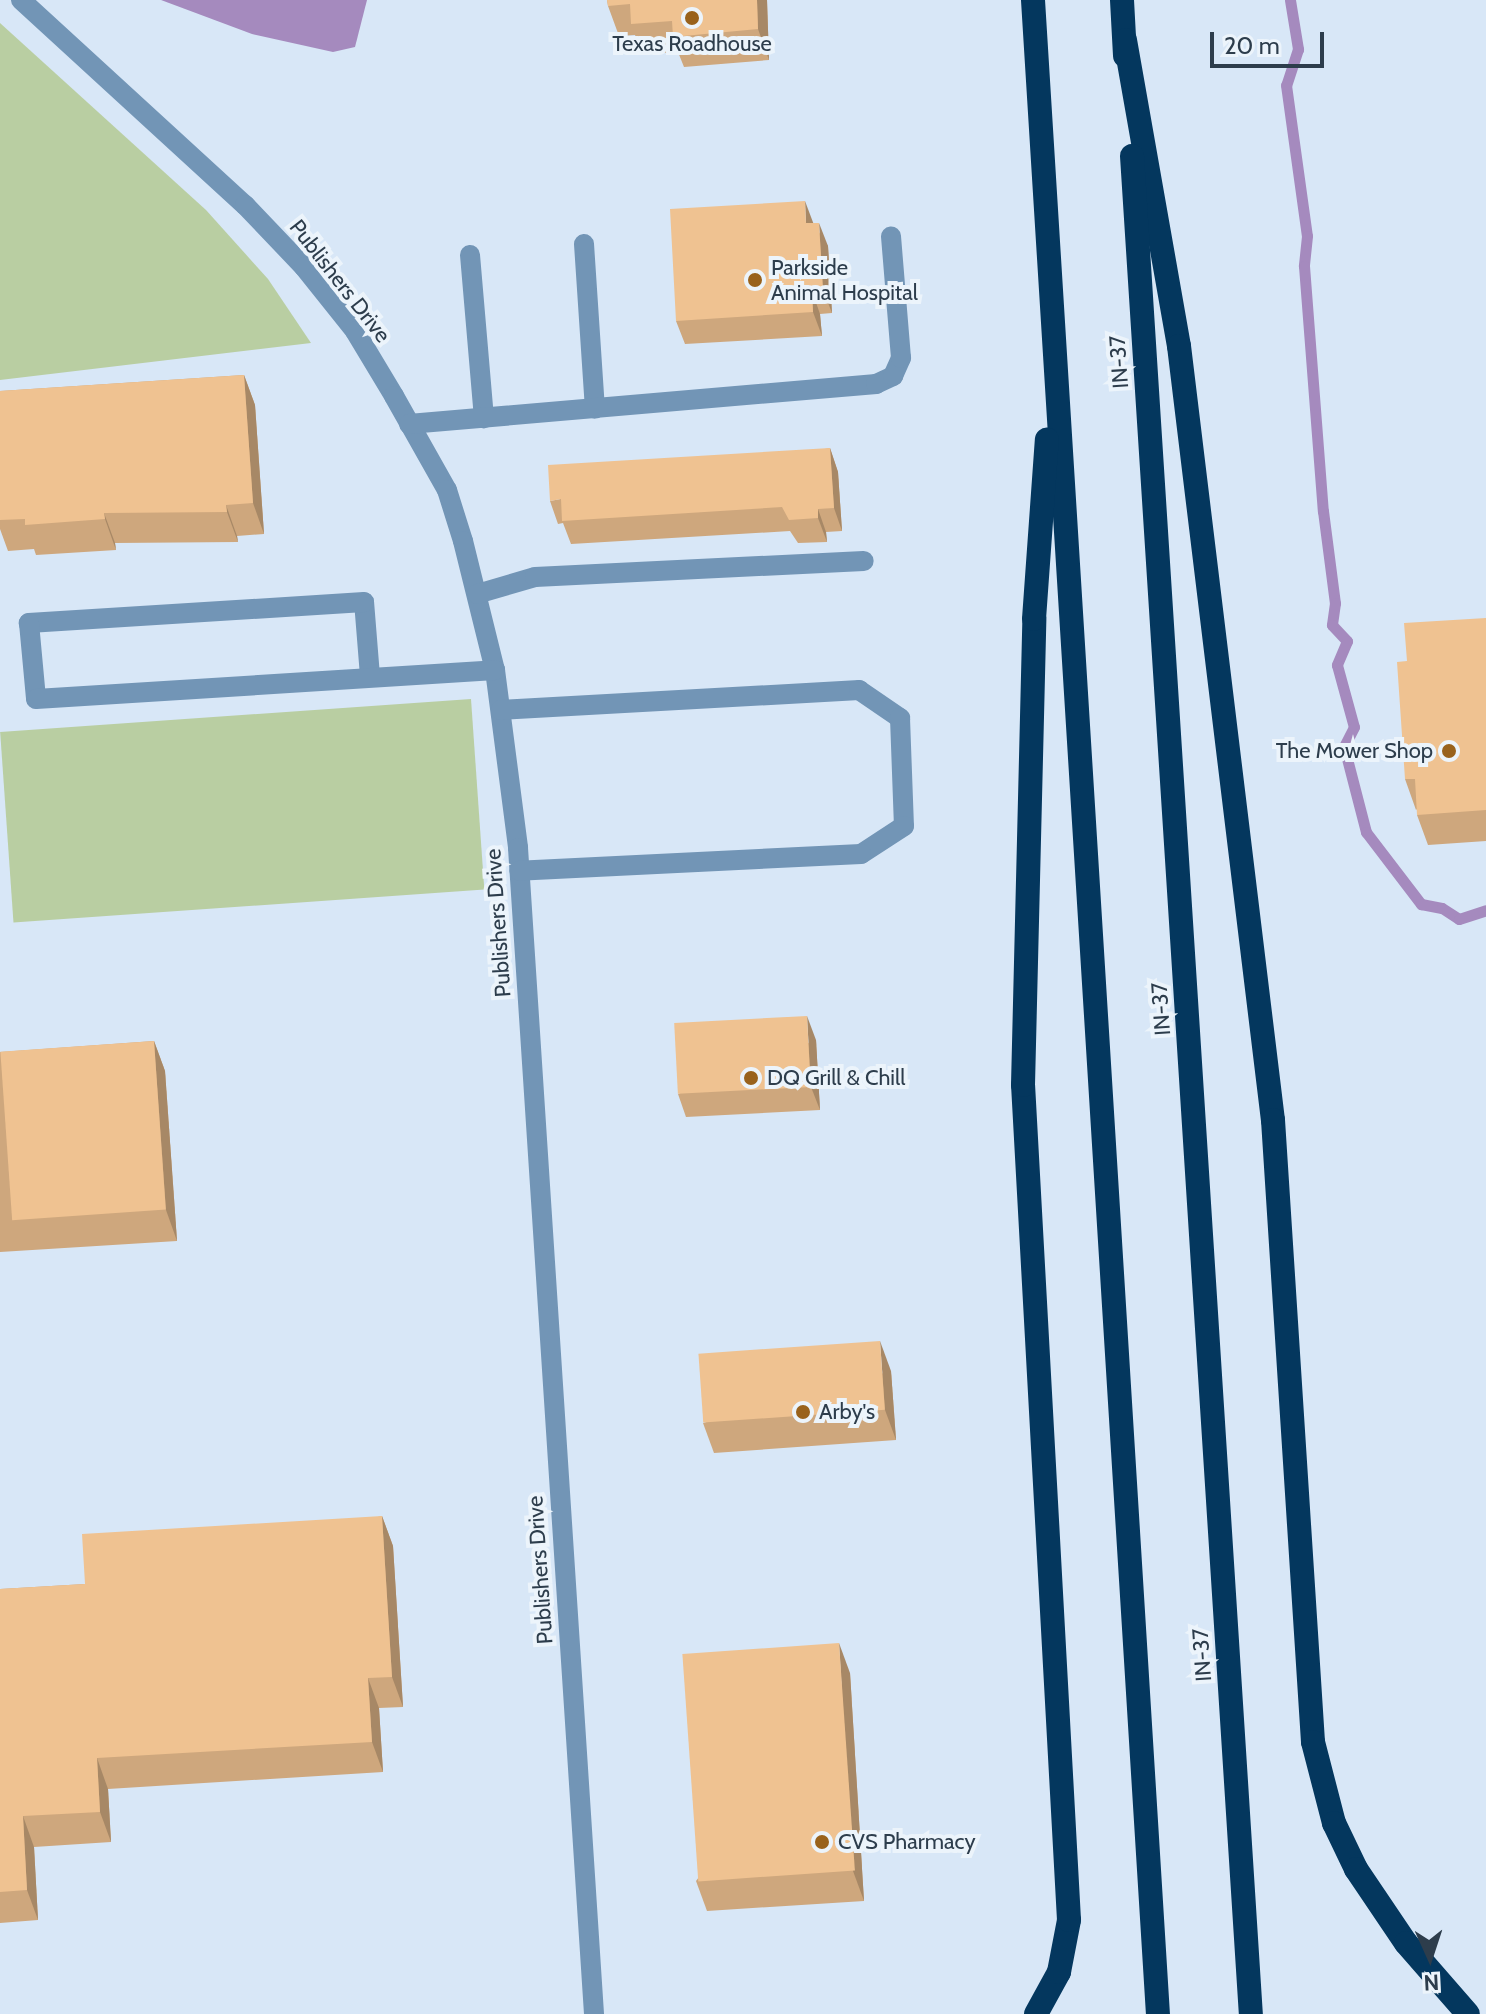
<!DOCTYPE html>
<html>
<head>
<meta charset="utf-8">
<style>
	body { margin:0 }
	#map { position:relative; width:1486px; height:2014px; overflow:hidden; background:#d8e7f7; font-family:Cabin,sans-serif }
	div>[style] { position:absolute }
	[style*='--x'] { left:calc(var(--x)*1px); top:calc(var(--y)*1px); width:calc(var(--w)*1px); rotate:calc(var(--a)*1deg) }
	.green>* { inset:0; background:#b9cea2; transform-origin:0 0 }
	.water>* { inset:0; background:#a58abe }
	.stream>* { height:11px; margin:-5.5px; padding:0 5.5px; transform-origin:5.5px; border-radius:5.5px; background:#a58abe }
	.minor>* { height:20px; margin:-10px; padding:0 10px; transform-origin:10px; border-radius:10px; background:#7295b6 }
	.highway>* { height:24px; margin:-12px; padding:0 12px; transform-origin:12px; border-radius:12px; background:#04375e }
	.wall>* { inset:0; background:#cea77d }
	.shaded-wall>* { inset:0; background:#a78866 }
	.building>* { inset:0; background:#efc291; transform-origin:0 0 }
	.dots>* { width:22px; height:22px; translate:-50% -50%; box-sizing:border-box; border:4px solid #ecf4fb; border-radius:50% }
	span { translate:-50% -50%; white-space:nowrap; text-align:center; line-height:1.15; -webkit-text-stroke:8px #ecf4fb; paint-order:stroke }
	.poi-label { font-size:22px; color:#2d3d4c }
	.left { translate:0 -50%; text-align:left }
	.right { translate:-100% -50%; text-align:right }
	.street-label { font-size:22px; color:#2d3d4c }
	.north { position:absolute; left:1390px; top:1918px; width:80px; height:80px; -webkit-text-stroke:6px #ecf4fb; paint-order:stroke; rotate:177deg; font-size:22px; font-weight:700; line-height:32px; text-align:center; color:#2d3d4c }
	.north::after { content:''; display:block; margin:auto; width:28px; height:36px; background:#2d3d4c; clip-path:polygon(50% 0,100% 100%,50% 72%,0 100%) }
	.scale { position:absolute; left:1210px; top:32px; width:114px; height:36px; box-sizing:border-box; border:4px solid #2d3d4c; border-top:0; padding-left:10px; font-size:24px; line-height:28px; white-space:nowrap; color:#2d3d4c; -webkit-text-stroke:6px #ecf4fb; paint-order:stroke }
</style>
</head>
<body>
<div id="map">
	<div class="green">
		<i style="clip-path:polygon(0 23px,206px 210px,268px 279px,311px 343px,0 380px)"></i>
		<i style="left:471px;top:699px;width:191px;height:472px;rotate:86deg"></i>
	</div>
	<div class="water">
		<i style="clip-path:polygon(161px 0,367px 0,355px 47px,333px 52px,252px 34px)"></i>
	</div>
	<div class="stream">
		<i style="--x:1290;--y:0;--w:50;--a:80.7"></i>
		<i style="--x:1298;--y:49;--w:38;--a:108"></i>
		<i style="--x:1286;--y:85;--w:152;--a:82.1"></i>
		<i style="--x:1307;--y:236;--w:30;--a:96"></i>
		<i style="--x:1304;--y:266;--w:246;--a:85.6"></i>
		<i style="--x:1323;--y:511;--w:93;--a:82.6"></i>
		<i style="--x:1335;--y:603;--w:22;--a:98"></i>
		<i style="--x:1332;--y:625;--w:22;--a:47"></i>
		<i style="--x:1347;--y:641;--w:26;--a:113"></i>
		<i style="--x:1337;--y:665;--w:64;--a:74.7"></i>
		<i style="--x:1354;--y:727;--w:22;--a:117"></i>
		<i style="--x:1344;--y:747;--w:88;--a:75.5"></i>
		<i style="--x:1366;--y:832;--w:91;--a:52.6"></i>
		<i style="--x:1421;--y:904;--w:21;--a:11"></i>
		<i style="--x:1442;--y:908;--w:20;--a:33"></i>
		<i style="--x:1459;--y:919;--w:28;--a:-18"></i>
	</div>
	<div class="minor">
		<i style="--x:21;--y:0;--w:304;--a:42.5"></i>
		<i style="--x:245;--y:205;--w:86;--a:46.4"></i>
		<i style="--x:304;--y:267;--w:82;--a:51.4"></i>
		<i style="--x:355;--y:331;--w:76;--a:59"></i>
		<i style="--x:394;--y:396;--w:108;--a:60.6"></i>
		<i style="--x:447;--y:490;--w:53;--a:72.6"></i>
		<i style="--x:463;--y:541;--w:133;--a:76.1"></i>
		<i style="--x:495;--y:670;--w:179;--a:82.6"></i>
		<i style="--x:518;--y:848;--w:1168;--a:86.27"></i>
		<i style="--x:584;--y:244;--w:165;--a:86.2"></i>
		<i style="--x:470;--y:255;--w:164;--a:85.1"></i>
		<i style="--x:409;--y:424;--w:469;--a:-4.9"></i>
		<i style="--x:876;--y:384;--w:19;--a:-25"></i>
		<i style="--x:893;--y:376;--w:20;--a:-66"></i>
		<i style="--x:901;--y:358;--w:122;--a:-94.7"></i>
		<i style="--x:477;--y:594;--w:60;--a:-16.3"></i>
		<i style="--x:535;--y:577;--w:329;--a:-2.8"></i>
		<i style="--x:370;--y:676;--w:74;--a:-94.6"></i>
		<i style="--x:364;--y:602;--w:336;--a:176.4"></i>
		<i style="--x:29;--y:623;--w:76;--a:84.7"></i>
		<i style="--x:36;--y:699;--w:460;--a:-3.6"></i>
		<i style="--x:501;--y:710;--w:359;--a:-3.2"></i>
		<i style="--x:859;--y:690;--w:50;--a:34.3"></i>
		<i style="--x:900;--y:718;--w:108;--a:87.9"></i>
		<i style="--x:904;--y:826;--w:51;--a:146.9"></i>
		<i style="--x:861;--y:854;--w:342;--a:177.2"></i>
	</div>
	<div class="highway">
		<i style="--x:1033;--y:0;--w:2018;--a:86.45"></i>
		<i style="--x:1122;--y:0;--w:56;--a:86.9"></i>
		<i style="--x:1125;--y:40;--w:311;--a:80"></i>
		<i style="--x:1179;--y:346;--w:780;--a:83.08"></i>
		<i style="--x:1273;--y:1120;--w:623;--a:86.32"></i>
		<i style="--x:1313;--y:1742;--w:84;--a:75.5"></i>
		<i style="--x:1334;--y:1823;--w:51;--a:64.4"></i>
		<i style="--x:1356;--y:1869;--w:89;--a:56"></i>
		<i style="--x:1406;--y:1943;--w:94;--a:48.9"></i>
		<i style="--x:1132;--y:156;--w:1862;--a:86.34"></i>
		<i style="--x:1036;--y:2014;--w:48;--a:-61.3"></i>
		<i style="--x:1059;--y:1972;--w:53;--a:-79.1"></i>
		<i style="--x:1069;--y:1920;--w:836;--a:-93.15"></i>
		<i style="--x:1023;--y:1085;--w:466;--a:-88.6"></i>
		<i style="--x:1034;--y:619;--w:180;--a:-85.9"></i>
	</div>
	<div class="wall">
		<i style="clip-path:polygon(607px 0,767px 0,769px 60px,684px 67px,678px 52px,642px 54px,635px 35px,619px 36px,608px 6px)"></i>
		<i style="clip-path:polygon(813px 223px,828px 246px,832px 313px,820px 314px,822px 336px,685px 344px,676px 321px)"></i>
		<i style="clip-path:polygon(244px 375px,255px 405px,264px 534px,237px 536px,238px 542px,115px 543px,116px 550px,36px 555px,34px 549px,8px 551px,0 529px,0 391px)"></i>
		<i style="clip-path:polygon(830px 448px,838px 472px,842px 531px,826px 532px,827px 542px,798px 543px,790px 531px,571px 544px,563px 523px,558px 524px,550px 501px)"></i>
		<i style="clip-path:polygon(1486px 618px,1486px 841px,1428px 845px,1417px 815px,1417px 809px,1416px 810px,1405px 779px,1407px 661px)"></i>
		<i style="clip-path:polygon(816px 1040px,820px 1110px,686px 1117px,678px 1094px)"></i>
		<i style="clip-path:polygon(154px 1041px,165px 1071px,177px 1241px,0 1252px,0 1052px)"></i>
		<i style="clip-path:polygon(891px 1371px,896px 1440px,714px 1453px,703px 1423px)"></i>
		<i style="clip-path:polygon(382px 1516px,393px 1546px,403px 1707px,379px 1708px,383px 1772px,108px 1789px,111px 1842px,34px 1847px,38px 1920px,0 1923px,0 1589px,85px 1584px)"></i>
		<i style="clip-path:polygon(850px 1673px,864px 1901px,707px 1911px,696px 1881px)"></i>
	</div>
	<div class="shaded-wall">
		<i style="clip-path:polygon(757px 0,767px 0,769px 60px,758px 29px)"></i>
		<i style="clip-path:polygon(805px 201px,814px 225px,806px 223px)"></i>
		<i style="clip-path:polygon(819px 223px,828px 246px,832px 313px,823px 290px)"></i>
		<i style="clip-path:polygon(812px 291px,820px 314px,822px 336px,813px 312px)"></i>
		<i style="clip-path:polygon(244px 375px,255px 405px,264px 534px,253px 503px)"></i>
		<i style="clip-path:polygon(830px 448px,838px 472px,842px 531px,834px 508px)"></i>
		<i style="clip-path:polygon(226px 505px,237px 536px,238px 542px,227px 512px)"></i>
		<i style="clip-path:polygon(818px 509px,826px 532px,827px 542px,818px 518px)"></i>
		<i style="clip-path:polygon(104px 513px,115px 543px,116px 550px,105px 519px)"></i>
		<i style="clip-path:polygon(807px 1016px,816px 1040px,820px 1110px,811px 1087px)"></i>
		<i style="clip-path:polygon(154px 1041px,165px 1071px,177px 1241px,166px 1210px)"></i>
		<i style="clip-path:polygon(880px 1341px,891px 1371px,896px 1440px,885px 1410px)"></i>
		<i style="clip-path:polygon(382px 1516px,393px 1546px,403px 1707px,392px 1677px)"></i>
		<i style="clip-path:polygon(839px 1643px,850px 1673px,864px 1901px,853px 1871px)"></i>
		<i style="clip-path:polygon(368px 1678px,379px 1708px,383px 1772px,372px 1742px)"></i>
		<i style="clip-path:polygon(97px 1758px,108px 1789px,111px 1842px,100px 1812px)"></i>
		<i style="clip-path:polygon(23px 1816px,34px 1847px,38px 1920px,27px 1890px)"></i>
	</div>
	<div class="building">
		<i style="clip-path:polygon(607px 0,757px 0,758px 29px,673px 37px,672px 21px,631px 24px,630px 4px,608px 6px)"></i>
		<i style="clip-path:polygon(805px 201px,806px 223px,819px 223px,823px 290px,812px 291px,813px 312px,676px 321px,670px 209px)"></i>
		<i style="clip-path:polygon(244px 375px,253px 503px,226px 505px,227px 512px,104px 513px,105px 519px,25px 525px,25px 519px,0 520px,0 391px)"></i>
		<i style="clip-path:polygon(830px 448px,834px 508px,818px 509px,818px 518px,789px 520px,782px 507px,562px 521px,561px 499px,550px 501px,548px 465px)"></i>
		<i style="clip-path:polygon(1486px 618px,1486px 810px,1417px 815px,1415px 779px,1405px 779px,1397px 662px,1407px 661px,1404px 623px)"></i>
		<i style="left:807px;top:1016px;width:71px;height:133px;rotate:87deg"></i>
		<i style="left:154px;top:1041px;width:169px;height:154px;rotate:86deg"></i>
		<i style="left:880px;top:1341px;width:69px;height:182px;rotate:86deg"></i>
		<i style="clip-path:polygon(382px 1516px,392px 1677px,368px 1678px,372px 1742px,97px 1758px,100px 1812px,23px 1816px,27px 1890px,0 1892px,0 1589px,85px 1584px,82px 1534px)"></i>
		<i style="left:839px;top:1643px;width:228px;height:157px;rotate:86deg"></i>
	</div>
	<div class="dots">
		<i style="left:692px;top:18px;background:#99621c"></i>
		<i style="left:755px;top:280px;background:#99621c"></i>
		<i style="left:1449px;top:751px;background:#99621c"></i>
		<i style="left:751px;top:1078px;background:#99621c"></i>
		<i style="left:803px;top:1412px;background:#99621c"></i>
		<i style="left:822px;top:1842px;background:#99621c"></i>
	</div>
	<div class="poi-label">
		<span style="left:692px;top:44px">Texas Roadhouse</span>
		<span class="left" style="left:771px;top:280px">Parkside<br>Animal Hospital</span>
		<span class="right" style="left:1433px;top:751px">The Mower Shop</span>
		<span class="left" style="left:767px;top:1078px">DQ Grill &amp; Chill</span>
		<span class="left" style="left:819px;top:1412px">Arby's</span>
		<span class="left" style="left:838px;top:1842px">CVS Pharmacy</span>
	</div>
	<div class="street-label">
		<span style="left:340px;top:281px;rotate:52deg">Publishers Drive</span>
		<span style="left:1119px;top:362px;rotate:-94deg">IN-37</span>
		<span style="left:498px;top:923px;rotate:-94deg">Publishers Drive</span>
		<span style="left:1161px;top:1009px;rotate:-94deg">IN-37</span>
		<span style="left:540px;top:1570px;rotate:-94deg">Publishers Drive</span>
		<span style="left:1202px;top:1655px;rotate:-94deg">IN-37</span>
	</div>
	<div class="north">N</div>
	<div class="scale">20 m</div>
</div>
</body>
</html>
